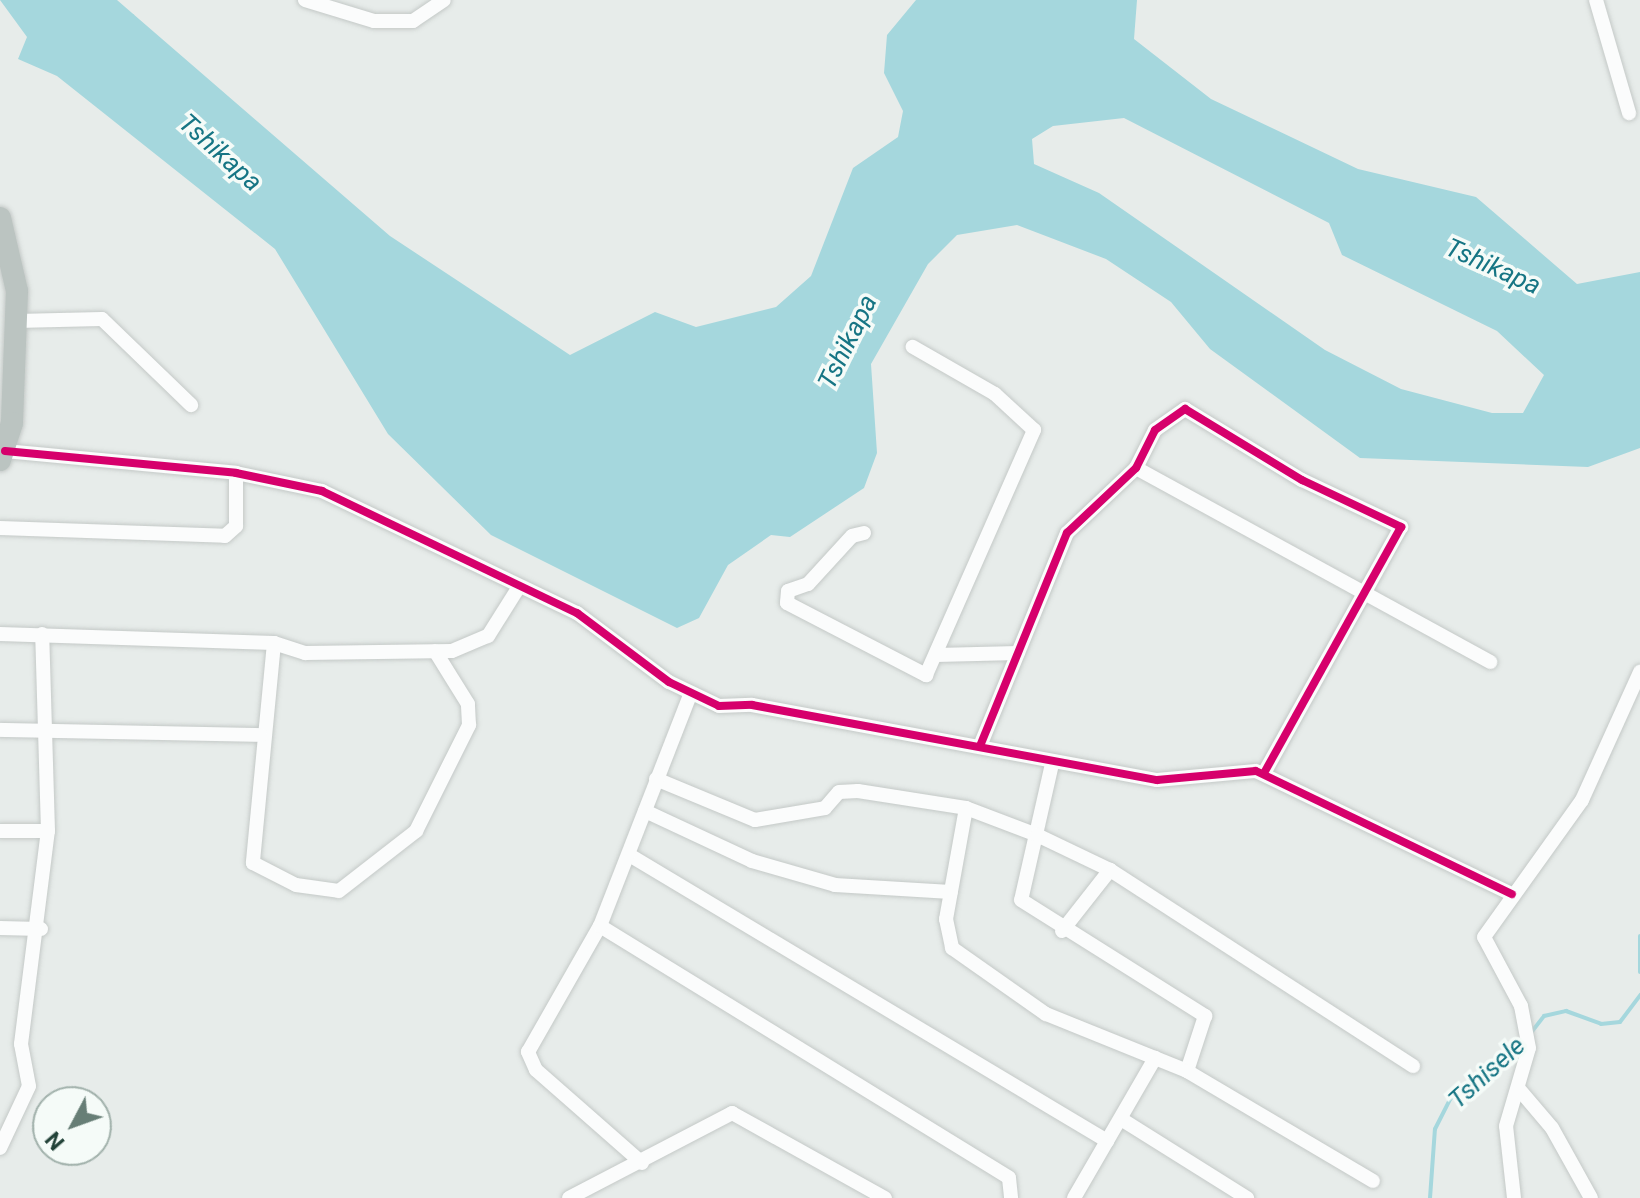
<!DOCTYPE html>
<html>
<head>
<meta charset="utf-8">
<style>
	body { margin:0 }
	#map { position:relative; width:1640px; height:1198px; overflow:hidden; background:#e7ecea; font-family:Roboto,sans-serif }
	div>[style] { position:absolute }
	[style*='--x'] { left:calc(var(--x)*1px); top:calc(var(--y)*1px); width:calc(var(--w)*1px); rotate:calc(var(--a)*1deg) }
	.water>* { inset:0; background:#a5d7dd }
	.stream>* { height:4px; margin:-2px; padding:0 2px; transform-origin:2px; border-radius:2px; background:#a5d7dd }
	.roads { filter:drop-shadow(0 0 2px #c4c9c7) drop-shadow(0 0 2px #c4c9c7) }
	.minor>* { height:14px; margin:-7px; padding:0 7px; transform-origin:7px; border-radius:7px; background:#fbfcfc }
	.highway>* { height:22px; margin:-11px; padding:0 11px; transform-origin:11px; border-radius:11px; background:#bbc4c1 }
	.cycleway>* { height:8px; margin:-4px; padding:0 4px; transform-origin:4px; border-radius:4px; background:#d6006c }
	span { translate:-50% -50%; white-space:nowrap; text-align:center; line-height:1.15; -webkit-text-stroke:7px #f5fbf8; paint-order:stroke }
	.water-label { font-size:26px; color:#167584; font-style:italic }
	.north { position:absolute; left:32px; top:1086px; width:80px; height:80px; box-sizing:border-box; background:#f5fbf8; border:2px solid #a1b1ab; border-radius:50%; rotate:229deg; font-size:22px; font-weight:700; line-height:32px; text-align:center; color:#224238 }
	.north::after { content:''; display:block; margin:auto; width:28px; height:36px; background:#677e76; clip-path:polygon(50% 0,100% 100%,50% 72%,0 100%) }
</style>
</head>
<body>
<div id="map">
	<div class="water">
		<i style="clip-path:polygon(evenodd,0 0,117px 0,390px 236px,570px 355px,655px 312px,696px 327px,776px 307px,811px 276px,853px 168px,898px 137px,903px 111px,884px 73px,887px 35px,916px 0,1137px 0,1134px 39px,1211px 99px,1358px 169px,1476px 197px,1577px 284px,1640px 272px,1640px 448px,1588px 467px,1360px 458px,1210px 349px,1171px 302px,1106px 259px,1017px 225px,957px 235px,928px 264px,871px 364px,877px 453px,864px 488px,790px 537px,771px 535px,728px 565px,699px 618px,677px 628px,491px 535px,388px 434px,275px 249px,57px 76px,18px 59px,27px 37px,0 0,1124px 118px,1329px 223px,1342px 255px,1497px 331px,1544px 375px,1523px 413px,1492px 413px,1401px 389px,1325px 350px,1099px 193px,1034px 164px,1032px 139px,1053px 126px,1124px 118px)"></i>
	</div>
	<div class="stream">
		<i style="--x:1640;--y:936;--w:36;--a:90"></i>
		<i style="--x:1530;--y:1034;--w:23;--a:-52"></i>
		<i style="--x:1544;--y:1016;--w:23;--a:-13"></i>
		<i style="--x:1566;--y:1011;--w:37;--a:20"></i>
		<i style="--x:1601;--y:1024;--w:19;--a:-6"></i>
		<i style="--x:1620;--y:1022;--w:34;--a:-53"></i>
		<i style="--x:1430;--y:1198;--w:69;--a:-85.9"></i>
		<i style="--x:1435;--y:1129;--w:34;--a:-63"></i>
		<i style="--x:1450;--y:1099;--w:95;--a:-37.7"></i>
	</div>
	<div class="roads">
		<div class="minor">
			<i style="--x:305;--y:0;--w:72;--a:16.9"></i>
			<i style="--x:374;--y:21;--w:39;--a:0"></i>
			<i style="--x:413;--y:21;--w:37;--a:-34"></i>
			<i style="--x:1596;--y:0;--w:118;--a:73.7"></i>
			<i style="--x:16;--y:321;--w:86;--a:-1.3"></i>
			<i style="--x:102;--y:319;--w:124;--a:44"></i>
			<i style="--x:5;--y:451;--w:232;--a:5.4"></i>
			<i style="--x:236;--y:473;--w:88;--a:11.8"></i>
			<i style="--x:322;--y:491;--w:283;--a:25.6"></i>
			<i style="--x:577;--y:613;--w:115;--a:36.9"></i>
			<i style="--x:669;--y:682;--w:55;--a:25.6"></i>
			<i style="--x:719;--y:706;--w:33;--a:-2"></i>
			<i style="--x:752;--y:705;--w:412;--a:10.5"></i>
			<i style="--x:1157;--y:780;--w:99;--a:-5.2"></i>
			<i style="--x:1256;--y:771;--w:284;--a:25.7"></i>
			<i style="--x:1136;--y:468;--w:404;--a:28.7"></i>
			<i style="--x:0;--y:528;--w:225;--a:2"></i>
			<i style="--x:225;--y:536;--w:15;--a:-42"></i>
			<i style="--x:236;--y:526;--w:53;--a:-90"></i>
			<i style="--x:864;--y:533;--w:12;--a:166"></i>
			<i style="--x:852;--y:536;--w:65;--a:132.5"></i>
			<i style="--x:808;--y:584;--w:21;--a:161"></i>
			<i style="--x:788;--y:591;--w:12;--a:95"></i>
			<i style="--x:787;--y:603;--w:157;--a:27.4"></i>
			<i style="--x:926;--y:675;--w:268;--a:-66.2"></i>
			<i style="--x:1034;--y:430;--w:53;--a:-137.3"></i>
			<i style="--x:995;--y:394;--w:95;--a:-150.2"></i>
			<i style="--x:0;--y:634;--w:274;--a:1.9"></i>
			<i style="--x:274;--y:643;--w:33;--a:18"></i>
			<i style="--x:305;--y:653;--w:147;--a:-0.8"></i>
			<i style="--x:452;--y:651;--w:39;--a:-23"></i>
			<i style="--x:488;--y:636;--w:54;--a:-57.8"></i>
			<i style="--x:274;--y:643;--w:221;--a:95.5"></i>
			<i style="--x:253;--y:863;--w:48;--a:27.1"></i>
			<i style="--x:296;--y:885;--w:43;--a:7.9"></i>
			<i style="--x:339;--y:891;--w:98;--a:-37.9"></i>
			<i style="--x:416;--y:831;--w:119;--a:-63.4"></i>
			<i style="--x:469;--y:725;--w:21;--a:-93"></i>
			<i style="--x:468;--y:704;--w:62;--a:-121.9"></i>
			<i style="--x:936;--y:655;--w:82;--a:-1.4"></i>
			<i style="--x:0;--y:730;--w:260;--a:1.1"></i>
			<i style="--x:980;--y:746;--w:230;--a:-67.8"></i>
			<i style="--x:1067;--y:533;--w:95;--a:-43.3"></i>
			<i style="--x:1136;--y:468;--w:42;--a:-63.4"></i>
			<i style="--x:1155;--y:430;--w:37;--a:-35"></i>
			<i style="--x:1185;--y:409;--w:137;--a:31.3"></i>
			<i style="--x:1302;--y:480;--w:110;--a:25.4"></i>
			<i style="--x:1401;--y:527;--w:282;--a:119.1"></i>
			<i style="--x:1052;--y:764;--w:139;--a:102.8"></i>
			<i style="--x:1021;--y:900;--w:218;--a:32.2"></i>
			<i style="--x:1205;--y:1016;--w:58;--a:108.1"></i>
			<i style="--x:656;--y:779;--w:107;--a:22.5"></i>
			<i style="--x:755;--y:820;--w:71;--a:-9.7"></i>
			<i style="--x:825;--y:808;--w:21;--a:-49"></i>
			<i style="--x:839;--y:792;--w:19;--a:-3"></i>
			<i style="--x:858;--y:791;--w:109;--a:8.9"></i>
			<i style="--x:966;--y:808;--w:76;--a:20.8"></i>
			<i style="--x:1037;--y:835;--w:81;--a:25.6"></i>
			<i style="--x:1110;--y:870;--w:361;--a:32.9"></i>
			<i style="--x:966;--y:808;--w:113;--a:100.2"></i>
			<i style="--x:946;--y:919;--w:30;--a:78"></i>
			<i style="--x:952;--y:948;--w:115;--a:35.1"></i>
			<i style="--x:1046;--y:1014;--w:152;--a:22"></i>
			<i style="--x:1187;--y:1071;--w:216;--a:30.6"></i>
			<i style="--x:645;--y:811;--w:118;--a:25"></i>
			<i style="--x:752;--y:861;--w:86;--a:16.1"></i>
			<i style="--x:835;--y:885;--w:116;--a:3.5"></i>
			<i style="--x:0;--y:831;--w:48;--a:0"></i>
			<i style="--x:631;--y:856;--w:555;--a:30.91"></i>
			<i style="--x:600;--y:926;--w:480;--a:31.6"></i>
			<i style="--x:1009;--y:1178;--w:20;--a:84"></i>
			<i style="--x:0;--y:928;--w:41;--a:1.4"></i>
			<i style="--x:1062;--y:931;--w:78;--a:-51.8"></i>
			<i style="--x:1518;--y:1088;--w:52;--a:49.6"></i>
			<i style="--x:1552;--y:1128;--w:80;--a:60.9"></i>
			<i style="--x:1121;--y:1119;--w:149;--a:32.1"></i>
			<i style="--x:0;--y:1148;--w:68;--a:-64.9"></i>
			<i style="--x:29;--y:1086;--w:43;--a:-100.8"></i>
			<i style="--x:21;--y:1044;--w:215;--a:-82.8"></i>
			<i style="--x:48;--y:831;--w:197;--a:-91.7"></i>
			<i style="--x:642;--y:1163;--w:141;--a:-138.7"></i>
			<i style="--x:536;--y:1070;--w:20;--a:-114"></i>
			<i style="--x:528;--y:1052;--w:145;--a:-60.3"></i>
			<i style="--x:600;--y:926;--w:250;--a:-68.7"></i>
			<i style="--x:569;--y:1198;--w:184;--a:-27.5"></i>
			<i style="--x:732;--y:1113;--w:175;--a:29.1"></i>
			<i style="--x:1074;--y:1198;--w:162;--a:-59.9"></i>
			<i style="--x:1514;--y:1198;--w:72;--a:-96.3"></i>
			<i style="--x:1506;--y:1126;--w:81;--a:-73.6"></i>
			<i style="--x:1529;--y:1048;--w:43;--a:-100.8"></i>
			<i style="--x:1521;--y:1006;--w:78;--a:-118.2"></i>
			<i style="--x:1484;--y:937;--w:168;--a:-54.4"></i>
			<i style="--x:1582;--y:800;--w:141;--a:-65.6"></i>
		</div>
		<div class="highway">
			<i style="--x:0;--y:218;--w:75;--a:76.9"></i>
			<i style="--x:17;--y:291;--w:132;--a:92.2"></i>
			<i style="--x:12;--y:423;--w:39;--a:108"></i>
		</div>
	</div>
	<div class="cycleway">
		<i style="--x:5;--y:451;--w:232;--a:5.4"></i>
		<i style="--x:236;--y:473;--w:88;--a:11.8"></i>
		<i style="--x:322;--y:491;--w:283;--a:25.6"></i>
		<i style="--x:577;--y:613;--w:115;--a:36.9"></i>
		<i style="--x:669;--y:682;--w:55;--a:25.6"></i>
		<i style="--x:719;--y:706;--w:33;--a:-2"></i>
		<i style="--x:752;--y:705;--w:412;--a:10.5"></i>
		<i style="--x:1157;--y:780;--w:99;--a:-5.2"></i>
		<i style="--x:1256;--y:771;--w:284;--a:25.7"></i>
		<i style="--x:980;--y:746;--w:230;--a:-67.8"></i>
		<i style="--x:1067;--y:533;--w:95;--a:-43.3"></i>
		<i style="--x:1136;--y:468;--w:42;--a:-63.4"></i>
		<i style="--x:1155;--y:430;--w:37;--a:-35"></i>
		<i style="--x:1185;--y:409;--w:137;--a:31.3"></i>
		<i style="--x:1302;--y:480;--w:110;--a:25.4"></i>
		<i style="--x:1401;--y:527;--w:282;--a:119.1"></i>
	</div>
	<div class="water-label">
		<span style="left:220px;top:153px;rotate:42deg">Tshikapa</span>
		<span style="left:1493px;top:267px;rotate:24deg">Tshikapa</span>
		<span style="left:848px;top:342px;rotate:-64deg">Tshikapa</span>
		<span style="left:1487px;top:1073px;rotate:-42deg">Tshisele</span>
	</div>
	<div class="north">N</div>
</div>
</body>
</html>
